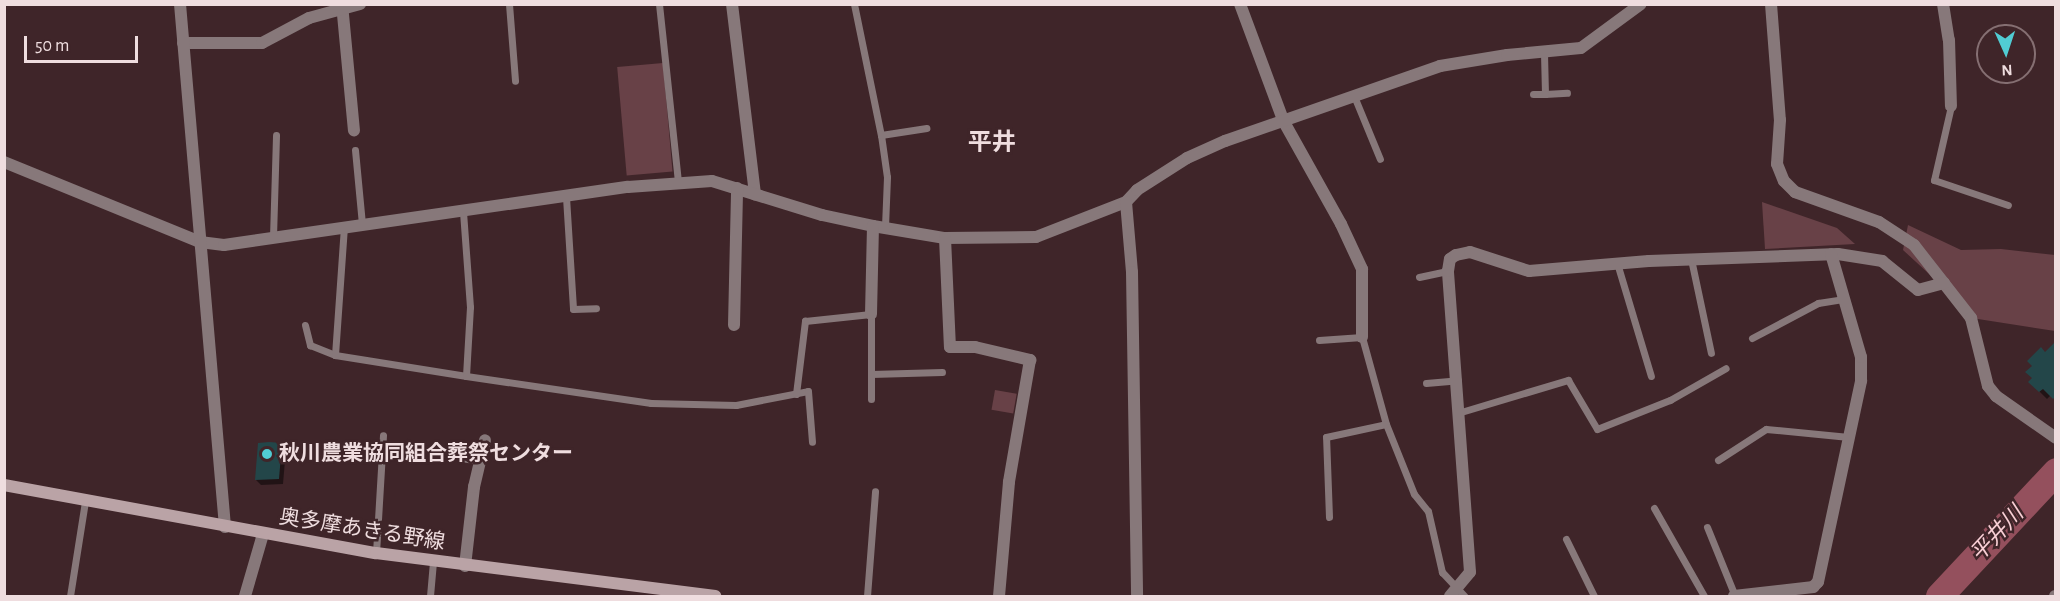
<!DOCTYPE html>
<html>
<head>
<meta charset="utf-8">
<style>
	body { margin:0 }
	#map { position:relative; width:2060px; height:601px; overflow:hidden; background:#3f2529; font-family:"Alegreya Sans","Noto Sans JP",sans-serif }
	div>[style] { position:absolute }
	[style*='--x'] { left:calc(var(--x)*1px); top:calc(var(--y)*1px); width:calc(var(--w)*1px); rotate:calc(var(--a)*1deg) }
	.green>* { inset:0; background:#684147; transform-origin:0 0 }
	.shadow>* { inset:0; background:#0007 }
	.river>* { height:27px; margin:-13.5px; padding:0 13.5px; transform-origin:13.5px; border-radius:13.5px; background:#94505d }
	.building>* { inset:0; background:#234649 }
	.service>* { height:7px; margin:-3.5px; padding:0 3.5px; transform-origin:3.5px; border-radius:3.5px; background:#87787a }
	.minor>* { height:12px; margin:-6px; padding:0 6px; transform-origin:6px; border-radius:6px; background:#87787a }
	.tertiary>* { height:12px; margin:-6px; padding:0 6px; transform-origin:6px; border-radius:6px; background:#87787a }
	.secondary>* { height:12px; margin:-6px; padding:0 6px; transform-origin:6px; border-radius:6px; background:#baa3a6 }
	.dots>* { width:16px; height:16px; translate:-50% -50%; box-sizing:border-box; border:3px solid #3f2529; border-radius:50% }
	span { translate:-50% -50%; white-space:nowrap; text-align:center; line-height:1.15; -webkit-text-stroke:5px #3f2529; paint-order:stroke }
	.poi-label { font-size:21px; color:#efdddf; font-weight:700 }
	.left { translate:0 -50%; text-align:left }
	.street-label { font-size:21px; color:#efdddf }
	.water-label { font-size:22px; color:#f9cfd5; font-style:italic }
	.quarter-label { font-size:24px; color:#efdddf; font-weight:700 }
	.frame { position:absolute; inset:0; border:6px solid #efdddf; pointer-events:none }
	.north { position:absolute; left:1976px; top:24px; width:60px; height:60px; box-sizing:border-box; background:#3f2529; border:2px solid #856f72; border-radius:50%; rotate:177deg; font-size:16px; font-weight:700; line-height:24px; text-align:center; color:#efdddf }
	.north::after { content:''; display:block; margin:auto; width:21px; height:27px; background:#51ccd3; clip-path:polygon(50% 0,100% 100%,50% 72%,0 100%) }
	.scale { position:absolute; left:24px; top:36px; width:114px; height:27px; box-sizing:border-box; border:3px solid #efdddf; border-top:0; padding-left:8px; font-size:18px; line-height:21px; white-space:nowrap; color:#efdddf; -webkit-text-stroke:4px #3f2529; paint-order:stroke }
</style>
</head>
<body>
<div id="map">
	<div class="green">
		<i style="left:663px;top:63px;width:109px;height:46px;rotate:85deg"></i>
		<i style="clip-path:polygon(1762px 202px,1837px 228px,1855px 244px,1765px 249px)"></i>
		<i style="clip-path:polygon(1908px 225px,1961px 250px,2001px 249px,2055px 255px,2055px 331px,1978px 319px,1903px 250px)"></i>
		<i style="left:995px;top:390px;width:22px;height:20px;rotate:10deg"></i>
	</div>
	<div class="shadow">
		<i style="clip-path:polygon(2056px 343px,2056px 399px,2051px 395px,2047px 399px,2030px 382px)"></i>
		<i style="clip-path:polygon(281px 444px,286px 449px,283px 484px,261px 485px,256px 480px)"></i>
	</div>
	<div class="river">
		<i style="--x:1939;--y:596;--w:171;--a:-46.9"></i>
	</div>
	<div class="building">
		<i style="clip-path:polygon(2056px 341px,2056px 396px,2053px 399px,2043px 389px,2039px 392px,2028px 382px,2032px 378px,2025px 372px,2032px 366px,2027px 361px,2041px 347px,2045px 352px)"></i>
		<i style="clip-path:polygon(269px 442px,282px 443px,279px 479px,255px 480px,258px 443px)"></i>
	</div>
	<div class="service">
		<i style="--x:509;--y:4;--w:77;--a:85.5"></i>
		<i style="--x:659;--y:4;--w:180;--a:83.9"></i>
		<i style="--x:854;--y:4;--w:134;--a:78.4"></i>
		<i style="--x:881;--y:135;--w:42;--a:81.9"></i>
		<i style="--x:887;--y:177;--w:50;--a:92.3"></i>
		<i style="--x:1544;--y:53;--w:41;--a:88.6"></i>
		<i style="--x:1545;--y:94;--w:22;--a:-3"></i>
		<i style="--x:1533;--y:94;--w:12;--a:0"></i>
		<i style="--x:1354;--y:96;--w:68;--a:67.6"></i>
		<i style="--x:1951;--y:106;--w:76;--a:102.9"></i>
		<i style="--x:1934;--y:180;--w:78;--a:18.7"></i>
		<i style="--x:881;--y:135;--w:46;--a:-8.8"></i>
		<i style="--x:355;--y:150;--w:74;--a:84.6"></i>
		<i style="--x:566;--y:197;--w:112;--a:86.4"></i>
		<i style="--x:573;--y:309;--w:23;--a:-2"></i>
		<i style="--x:273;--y:237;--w:102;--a:-88.3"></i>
		<i style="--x:1691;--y:259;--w:96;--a:78"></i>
		<i style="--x:1617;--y:263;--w:118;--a:73.3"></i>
		<i style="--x:1419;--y:277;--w:30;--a:-12"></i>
		<i style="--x:305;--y:325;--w:21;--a:76"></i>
		<i style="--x:310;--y:345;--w:27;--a:22"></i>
		<i style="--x:335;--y:355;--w:133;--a:9.1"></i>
		<i style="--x:466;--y:376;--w:69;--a:-86.7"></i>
		<i style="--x:470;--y:307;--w:95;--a:-94.2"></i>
		<i style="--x:1752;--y:338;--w:75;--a:-27.9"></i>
		<i style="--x:1818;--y:303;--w:25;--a:-9"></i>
		<i style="--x:1319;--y:340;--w:43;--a:-4"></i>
		<i style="--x:1362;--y:337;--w:90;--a:74.6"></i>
		<i style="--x:1386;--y:424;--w:75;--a:68.2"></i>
		<i style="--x:1414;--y:494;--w:22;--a:51"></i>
		<i style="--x:1428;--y:511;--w:63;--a:77.1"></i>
		<i style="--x:1442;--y:572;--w:33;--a:47"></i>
		<i style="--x:335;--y:355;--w:129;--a:-86"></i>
		<i style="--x:871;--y:374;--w:71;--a:-1.6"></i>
		<i style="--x:466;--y:376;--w:187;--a:8.3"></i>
		<i style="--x:651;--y:403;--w:85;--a:1.3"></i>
		<i style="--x:736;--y:405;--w:73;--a:-11"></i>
		<i style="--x:808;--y:391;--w:51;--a:85.5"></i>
		<i style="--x:1426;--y:383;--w:32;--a:-5"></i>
		<i style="--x:796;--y:394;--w:74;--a:-83"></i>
		<i style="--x:805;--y:321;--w:66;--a:-6.1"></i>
		<i style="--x:871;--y:314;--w:85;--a:90"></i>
		<i style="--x:1461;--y:412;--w:112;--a:-16.7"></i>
		<i style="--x:1568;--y:380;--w:57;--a:59.4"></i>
		<i style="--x:1597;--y:429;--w:79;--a:-21.7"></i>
		<i style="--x:1670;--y:400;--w:64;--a:-29.7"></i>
		<i style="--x:1718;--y:460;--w:57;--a:-32.9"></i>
		<i style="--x:1766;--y:429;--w:83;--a:5.5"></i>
		<i style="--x:1654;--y:508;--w:101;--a:60.4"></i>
		<i style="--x:1329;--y:517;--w:80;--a:-92.1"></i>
		<i style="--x:1326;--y:437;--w:61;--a:-12.2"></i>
		<i style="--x:1707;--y:527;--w:74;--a:67.9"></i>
		<i style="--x:1566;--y:539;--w:64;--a:63.8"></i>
		<i style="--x:376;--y:553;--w:118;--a:-86.6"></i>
		<i style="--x:70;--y:596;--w:96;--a:-81"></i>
		<i style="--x:430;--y:596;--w:35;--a:-85"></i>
		<i style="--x:867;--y:596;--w:105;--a:-85.6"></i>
	</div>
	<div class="minor">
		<i style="--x:342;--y:4;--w:127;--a:84.6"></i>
		<i style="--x:732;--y:4;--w:192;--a:83.1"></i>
		<i style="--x:1240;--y:4;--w:126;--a:69.6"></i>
		<i style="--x:1284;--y:122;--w:117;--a:60.8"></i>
		<i style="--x:1341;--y:224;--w:50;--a:65"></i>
		<i style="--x:1362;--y:269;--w:68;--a:90"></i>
		<i style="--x:1771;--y:4;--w:116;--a:85.6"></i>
		<i style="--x:1780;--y:120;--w:44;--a:93.9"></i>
		<i style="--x:1777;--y:164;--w:18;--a:68"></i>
		<i style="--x:1784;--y:181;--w:16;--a:45"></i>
		<i style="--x:1795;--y:192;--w:89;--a:19.7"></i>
		<i style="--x:1879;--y:222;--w:42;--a:33.3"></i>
		<i style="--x:1914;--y:245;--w:93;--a:52"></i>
		<i style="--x:1971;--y:318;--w:70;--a:76"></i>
		<i style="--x:1988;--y:386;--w:13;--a:51"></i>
		<i style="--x:1996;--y:396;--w:73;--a:35"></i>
		<i style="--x:1943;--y:4;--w:36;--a:81"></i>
		<i style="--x:1949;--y:40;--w:66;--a:88.3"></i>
		<i style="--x:183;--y:43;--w:79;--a:0"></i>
		<i style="--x:262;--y:43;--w:53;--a:-28"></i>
		<i style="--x:309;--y:18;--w:53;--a:-15.4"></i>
		<i style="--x:4;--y:162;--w:212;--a:22.2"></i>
		<i style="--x:200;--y:242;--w:24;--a:7"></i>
		<i style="--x:224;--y:245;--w:408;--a:-8.2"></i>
		<i style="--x:628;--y:187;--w:84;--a:-4.1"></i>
		<i style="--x:712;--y:181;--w:115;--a:17.2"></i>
		<i style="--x:822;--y:215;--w:52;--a:12.2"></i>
		<i style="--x:873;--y:226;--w:73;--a:9.5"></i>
		<i style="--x:945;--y:238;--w:91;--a:-0.6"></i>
		<i style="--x:1036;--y:237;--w:97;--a:-21.3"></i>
		<i style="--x:1126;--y:202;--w:16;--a:-47"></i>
		<i style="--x:1137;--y:190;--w:59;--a:-32.6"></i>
		<i style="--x:1187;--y:158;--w:42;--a:-24.1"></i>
		<i style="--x:1225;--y:141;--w:228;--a:-19.2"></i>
		<i style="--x:1440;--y:66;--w:68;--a:-9.3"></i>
		<i style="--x:1507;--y:55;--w:74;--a:-5.4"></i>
		<i style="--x:1581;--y:48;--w:74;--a:-36.3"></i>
		<i style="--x:1126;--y:202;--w:70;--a:85.1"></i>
		<i style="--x:1132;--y:272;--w:324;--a:89.1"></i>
		<i style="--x:945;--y:238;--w:109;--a:87.4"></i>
		<i style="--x:950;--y:347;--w:25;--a:0"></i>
		<i style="--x:975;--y:347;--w:57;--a:13.3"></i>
		<i style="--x:1030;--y:360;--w:124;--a:99.8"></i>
		<i style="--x:1009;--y:482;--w:114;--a:95"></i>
		<i style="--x:871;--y:314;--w:88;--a:-88.7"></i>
		<i style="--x:734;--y:325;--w:137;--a:-88.7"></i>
		<i style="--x:462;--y:456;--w:20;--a:9"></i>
		<i style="--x:465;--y:566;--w:80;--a:-83.5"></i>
		<i style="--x:474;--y:487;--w:48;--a:-76.8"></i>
		<i style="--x:1450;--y:596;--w:31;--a:-50"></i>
		<i style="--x:1470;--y:572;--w:302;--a:-94.2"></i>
		<i style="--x:1448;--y:271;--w:12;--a:-81"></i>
		<i style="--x:1450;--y:259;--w:7;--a:-34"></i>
		<i style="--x:1456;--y:255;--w:14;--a:-12"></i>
		<i style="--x:1470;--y:252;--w:62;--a:17.9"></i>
		<i style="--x:1529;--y:271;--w:120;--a:-4.8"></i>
		<i style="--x:1649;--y:261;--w:189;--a:-2.1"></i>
		<i style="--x:1838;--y:254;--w:45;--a:9"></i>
		<i style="--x:1882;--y:261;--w:46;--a:38.9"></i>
		<i style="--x:1918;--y:290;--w:27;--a:-15"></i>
		<i style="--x:1734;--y:596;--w:80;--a:-6.5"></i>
		<i style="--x:1813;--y:587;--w:7;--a:-45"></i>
		<i style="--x:1818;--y:582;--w:206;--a:-77.9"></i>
		<i style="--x:1861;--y:381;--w:24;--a:-90"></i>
		<i style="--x:1861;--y:357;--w:107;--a:-106.2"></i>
		<i style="--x:2055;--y:596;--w:1;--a:0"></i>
	</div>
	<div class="tertiary">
		<i style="--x:180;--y:4;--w:525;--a:85.08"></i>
		<i style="--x:245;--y:596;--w:65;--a:-73.8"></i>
	</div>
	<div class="secondary">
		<i style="--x:4;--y:485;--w:378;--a:10.4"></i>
		<i style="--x:376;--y:553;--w:342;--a:7.2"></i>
	</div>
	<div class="dots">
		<i style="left:267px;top:454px;background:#51ccd3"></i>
	</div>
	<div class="poi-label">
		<span class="left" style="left:279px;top:454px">秋川農業協同組合葬祭センター</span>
	</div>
	<div class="street-label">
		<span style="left:362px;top:530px;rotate:9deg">奥多摩あきる野線</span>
	</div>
	<div class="water-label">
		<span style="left:1997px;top:534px;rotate:-47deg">平井川</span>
	</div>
	<div class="quarter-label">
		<span style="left:992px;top:144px">平井</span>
	</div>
	<div class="frame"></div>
	<div class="north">N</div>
	<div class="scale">50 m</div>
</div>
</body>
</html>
